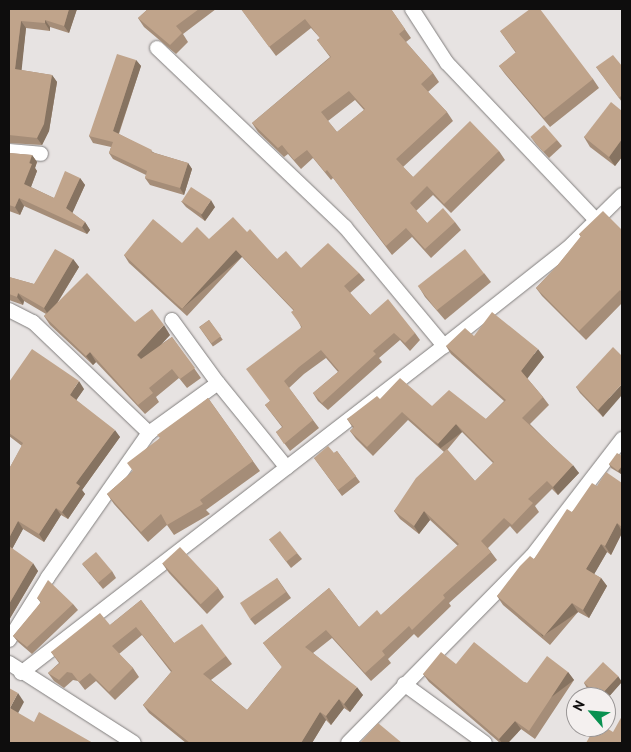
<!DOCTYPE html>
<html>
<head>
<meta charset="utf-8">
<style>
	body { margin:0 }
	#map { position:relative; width:631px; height:752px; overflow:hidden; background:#e7e3e2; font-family:"PT Sans",sans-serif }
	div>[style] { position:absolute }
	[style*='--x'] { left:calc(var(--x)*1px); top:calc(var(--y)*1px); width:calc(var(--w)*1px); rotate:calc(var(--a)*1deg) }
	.roads { filter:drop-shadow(0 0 1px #817e7d) drop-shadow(0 0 1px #817e7d) }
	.street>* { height:14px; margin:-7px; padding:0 7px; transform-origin:7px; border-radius:7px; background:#fff }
	.wall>* { inset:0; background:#a58d78; transform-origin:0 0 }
	.shaded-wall>* { inset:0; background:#867361; transform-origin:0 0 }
	.building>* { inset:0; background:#c0a48b; transform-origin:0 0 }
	span { translate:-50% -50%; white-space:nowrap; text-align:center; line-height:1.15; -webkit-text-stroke:5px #f4f0ef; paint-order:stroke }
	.frame { position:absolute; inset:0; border:10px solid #0e0d0d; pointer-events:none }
	.north { position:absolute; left:566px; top:687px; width:50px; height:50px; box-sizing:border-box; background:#f4f0ef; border:1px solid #989595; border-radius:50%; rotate:297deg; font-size:14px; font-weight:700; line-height:20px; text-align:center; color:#0e0d0d }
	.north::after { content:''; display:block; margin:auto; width:18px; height:22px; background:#089150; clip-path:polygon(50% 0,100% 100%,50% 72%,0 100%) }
</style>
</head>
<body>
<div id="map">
	<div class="roads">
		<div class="street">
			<i style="--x:412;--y:9;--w:64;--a:57.1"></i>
			<i style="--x:447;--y:63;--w:216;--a:46.5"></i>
			<i style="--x:157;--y:48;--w:260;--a:43.6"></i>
			<i style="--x:345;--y:227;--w:155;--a:50.2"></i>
			<i style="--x:9;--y:151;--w:32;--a:5"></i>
			<i style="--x:9;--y:310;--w:27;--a:27"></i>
			<i style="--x:33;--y:322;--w:161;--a:43.7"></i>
			<i style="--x:172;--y:320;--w:78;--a:53.9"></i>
			<i style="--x:9;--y:640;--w:74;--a:-58.2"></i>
			<i style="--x:48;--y:577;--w:176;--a:-55"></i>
			<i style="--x:149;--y:433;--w:85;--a:-35.9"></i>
			<i style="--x:218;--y:383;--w:109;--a:50.9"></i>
			<i style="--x:9;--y:663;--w:148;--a:32.6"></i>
			<i style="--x:21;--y:673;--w:535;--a:-37.71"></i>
			<i style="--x:444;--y:346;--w:157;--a:-38.3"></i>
			<i style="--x:567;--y:249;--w:77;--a:-44.5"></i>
			<i style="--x:404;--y:684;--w:100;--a:36.1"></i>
			<i style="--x:348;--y:743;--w:262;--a:-45.5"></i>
			<i style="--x:532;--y:556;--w:148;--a:-52.4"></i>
		</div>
	</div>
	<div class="wall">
		<i style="clip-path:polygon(9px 9px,77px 9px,69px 33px,50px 27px,50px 31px,26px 28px,21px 70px,52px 75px,57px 82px,49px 131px,42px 145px,9px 143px)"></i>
		<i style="clip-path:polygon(148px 9px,216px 9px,183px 34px,188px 42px,176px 54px,144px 27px,138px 18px)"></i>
		<i style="clip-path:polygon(evenodd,241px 9px,391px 9px,411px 38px,406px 42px,433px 73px,439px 82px,428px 92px,447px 112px,453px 121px,403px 167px,413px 177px,499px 151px,505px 160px,451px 213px,433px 195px,416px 211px,427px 223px,455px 222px,461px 230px,431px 258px,412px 237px,392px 255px,333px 178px,331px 180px,313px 158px,301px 169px,288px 154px,284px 157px,258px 132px,252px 123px,330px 57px,317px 40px,320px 38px,311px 28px,276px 56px,241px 9px,355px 100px,364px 110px,337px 132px,328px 121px,355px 100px)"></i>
		<i style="clip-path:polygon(500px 31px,593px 79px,599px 88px,550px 127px,505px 74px,499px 66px,516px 53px)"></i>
		<i style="clip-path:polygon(136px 60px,141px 66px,119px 134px,155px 153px,188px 163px,192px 169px,184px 195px,150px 185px,145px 178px,146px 175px,113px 159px,109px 153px,111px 147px,93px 143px,89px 136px)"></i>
		<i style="clip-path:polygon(622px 66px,622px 102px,596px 67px)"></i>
		<i style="clip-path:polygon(622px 111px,622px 157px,615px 166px,590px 147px,584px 137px)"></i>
		<i style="clip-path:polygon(531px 137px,557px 140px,562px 146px,549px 158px,536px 144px)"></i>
		<i style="clip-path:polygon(9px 153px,32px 155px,37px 162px,35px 168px,37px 171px,31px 187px,54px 198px,80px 178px,85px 185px,72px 213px,85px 222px,90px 230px,87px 234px,24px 206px,20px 215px,9px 211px)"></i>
		<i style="clip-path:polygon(181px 201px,215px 207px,205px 221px,186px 207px)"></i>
		<i style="clip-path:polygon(622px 230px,622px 303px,586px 340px,542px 296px,536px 288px,557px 266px,581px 237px,579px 234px)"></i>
		<i style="clip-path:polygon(247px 232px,277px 259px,301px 268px,359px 273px,365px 280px,350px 293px,370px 315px,415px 333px,420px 340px,410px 351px,400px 340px,379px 358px,382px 362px,328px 410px,318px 401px,313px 393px,338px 372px,326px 358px,304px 374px,289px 388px,319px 428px,290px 451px,276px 432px,282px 427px,265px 405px,270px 401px,301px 327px,293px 310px,242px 257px,187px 316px,129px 263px,124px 255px,182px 243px,209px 239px)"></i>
		<i style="clip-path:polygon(73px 259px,79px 267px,58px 302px,135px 322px,170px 335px,160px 345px,172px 337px,201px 378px,187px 388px,179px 378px,156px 397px,159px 402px,145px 414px,96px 362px,93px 365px,50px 325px,44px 316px,46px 314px,24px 301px,23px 305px,9px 300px,9px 277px,34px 284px)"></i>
		<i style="clip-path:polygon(484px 273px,491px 282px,445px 320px,425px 297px,419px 287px)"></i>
		<i style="left:209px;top:320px;width:24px;height:12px;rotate:55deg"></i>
		<i style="clip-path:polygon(evenodd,474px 336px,544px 357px,527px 378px,543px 397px,549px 405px,530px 424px,579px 473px,558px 495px,552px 489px,535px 506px,539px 512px,517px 534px,510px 526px,488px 548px,497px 560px,449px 603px,451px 606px,418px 638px,414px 634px,388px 659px,391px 663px,371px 681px,332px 638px,313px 653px,363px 695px,350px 712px,344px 708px,331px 725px,326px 720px,312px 743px,186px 743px,149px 713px,143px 705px,171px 672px,142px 635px,119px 654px,133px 668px,139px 677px,115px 700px,96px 681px,85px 690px,78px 681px,73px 680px,64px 688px,54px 681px,48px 673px,59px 663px,51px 652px,110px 625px,141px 600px,174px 643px,226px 656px,232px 664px,211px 680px,247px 710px,282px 667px,263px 643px,329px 588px,359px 627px,381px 615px,458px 546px,430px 520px,419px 534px,400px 519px,394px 511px,444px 452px,408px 420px,373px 456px,356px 439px,350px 431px,353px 428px,347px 419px,380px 399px,432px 406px,486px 419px,504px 401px,451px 354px,446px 346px,474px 336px,462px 432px,493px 463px,475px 481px,447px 450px,462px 432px)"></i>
		<i style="clip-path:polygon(622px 356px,603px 417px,580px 393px,576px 387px)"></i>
		<i style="clip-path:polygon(9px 382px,84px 389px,76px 400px,120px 437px,82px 490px,85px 494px,68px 519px,61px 515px,44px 542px,23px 529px,12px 549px,38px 571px,9px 620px,9px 469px,22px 446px,9px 436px)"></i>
		<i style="clip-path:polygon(208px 398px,260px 471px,206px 510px,210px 514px,174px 535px,167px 525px,148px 542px,114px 504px,107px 494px,133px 471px,160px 438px)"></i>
		<i style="clip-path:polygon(337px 451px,360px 482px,342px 496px,314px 458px,334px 453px)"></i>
		<i style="clip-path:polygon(622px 456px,622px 472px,621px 474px,611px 468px,609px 464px)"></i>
		<i style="clip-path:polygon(622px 483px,622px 533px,611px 555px,607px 552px,594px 574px,601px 578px,607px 586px,589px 618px,578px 612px,550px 645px,503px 605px,497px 596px,534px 559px,572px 512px,597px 486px)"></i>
		<i style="clip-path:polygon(269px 539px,297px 553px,302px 559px,291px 568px)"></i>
		<i style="clip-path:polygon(162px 563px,218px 588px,224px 597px,207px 614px,169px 573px)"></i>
		<i style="clip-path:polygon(82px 564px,112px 571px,116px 578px,103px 589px)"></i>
		<i style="clip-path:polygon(277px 578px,291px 598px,255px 625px,250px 619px)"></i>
		<i style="clip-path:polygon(37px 598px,73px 604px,78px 610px,32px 654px,18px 642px,13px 636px,41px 603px)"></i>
		<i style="clip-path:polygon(456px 664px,527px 683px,568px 672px,574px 680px,535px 739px,521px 729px,508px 743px,500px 743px,429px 682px,423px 674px)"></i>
		<i style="clip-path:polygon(622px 681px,606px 700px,606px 697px,597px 697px,588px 690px,584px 683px)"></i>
	</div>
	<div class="shaded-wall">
		<i style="clip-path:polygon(69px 9px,77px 9px,69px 33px,64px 26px)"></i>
		<i style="clip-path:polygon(45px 20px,50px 27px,50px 31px,45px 23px)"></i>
		<i style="clip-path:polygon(21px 21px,26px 28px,21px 76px,15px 69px)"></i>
		<i style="clip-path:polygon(136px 60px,141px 66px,117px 138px,113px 131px)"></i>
		<i style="clip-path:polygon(52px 75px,57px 82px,49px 131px,42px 145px,37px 138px)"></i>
		<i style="clip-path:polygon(622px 139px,622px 157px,615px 166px,609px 157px)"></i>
		<i style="clip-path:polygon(32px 155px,37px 162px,35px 168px,37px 171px,29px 192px,24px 184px)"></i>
		<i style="clip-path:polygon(188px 163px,192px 169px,184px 195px,180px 188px)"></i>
		<i style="clip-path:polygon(80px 178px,85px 185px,71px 216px,66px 208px)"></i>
		<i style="clip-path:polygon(19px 198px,24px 206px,20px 215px,15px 207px)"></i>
		<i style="clip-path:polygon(211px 200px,215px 207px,205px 221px,201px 215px)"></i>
		<i style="clip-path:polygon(85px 222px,90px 230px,87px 234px,82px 227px)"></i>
		<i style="left:236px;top:250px;width:9px;height:80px;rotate:49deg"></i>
		<i style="clip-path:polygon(73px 259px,79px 267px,49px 316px,44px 308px)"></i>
		<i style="clip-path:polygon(18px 293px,24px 301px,23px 305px,17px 297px)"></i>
		<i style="clip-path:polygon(164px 325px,170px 335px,143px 364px,137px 355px)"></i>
		<i style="clip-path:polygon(538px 349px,544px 357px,527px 379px,521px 371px)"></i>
		<i style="clip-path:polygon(90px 352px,96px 362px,93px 365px,86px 356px)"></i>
		<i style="clip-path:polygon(79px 381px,84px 389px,75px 402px,70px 395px)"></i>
		<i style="clip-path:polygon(622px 384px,622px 395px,603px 417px,598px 410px)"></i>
		<i style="left:456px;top:424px;width:10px;height:27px;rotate:53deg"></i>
		<i style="clip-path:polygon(115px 430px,120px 437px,82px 490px,85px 494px,68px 519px,62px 512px,76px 483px)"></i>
		<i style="clip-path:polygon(573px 465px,579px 473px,558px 495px,553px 487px)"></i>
		<i style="clip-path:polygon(622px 466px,622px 472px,621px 474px,618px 471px)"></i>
		<i style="clip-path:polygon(56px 508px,61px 515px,44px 542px,39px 534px)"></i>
		<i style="clip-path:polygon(424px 511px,430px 520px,419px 534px,414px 526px)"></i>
		<i style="clip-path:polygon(18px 521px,23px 529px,11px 551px,9px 548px,9px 538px)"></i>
		<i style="clip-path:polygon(617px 523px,622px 531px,622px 533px,611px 555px,605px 546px)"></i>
		<i style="clip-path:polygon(601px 544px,607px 552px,592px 578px,586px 569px)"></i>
		<i style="clip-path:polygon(33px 563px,38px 571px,9px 620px,9px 604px)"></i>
		<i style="clip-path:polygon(601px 578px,607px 586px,589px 618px,583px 610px)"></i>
		<i style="left:572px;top:603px;width:11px;height:43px;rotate:56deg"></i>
		<i style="left:568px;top:672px;width:10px;height:71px;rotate:53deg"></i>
		<i style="clip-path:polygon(618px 676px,622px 682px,606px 700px,606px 697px,599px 697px)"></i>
		<i style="clip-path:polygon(357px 687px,363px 695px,350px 712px,344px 704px)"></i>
		<i style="clip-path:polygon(18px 693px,24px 702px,16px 717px,10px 708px)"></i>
		<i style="clip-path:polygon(339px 699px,344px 708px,331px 725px,326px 716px)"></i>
		<i style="clip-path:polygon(320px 712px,326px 720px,312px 743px,301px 743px)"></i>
		<i style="clip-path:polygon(515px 721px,521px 729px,508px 743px,502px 743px,499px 739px)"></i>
	</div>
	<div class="building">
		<i style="clip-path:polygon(9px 9px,69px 9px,64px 26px,45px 20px,45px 23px,21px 21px,15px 69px,52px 75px,44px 124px,37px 138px,9px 135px)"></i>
		<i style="clip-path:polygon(148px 9px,199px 9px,176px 26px,182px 33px,170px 45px,138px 18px)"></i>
		<i style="clip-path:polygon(evenodd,241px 9px,391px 9px,405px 29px,399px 34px,433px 73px,421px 84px,447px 112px,396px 159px,413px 177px,470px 121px,499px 151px,444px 204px,427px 186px,410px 203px,427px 223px,443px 208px,455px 222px,425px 249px,406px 228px,386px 246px,327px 170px,325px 172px,307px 150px,294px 160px,282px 145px,278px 148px,252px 123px,331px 57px,317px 40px,320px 38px,305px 19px,269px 47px,241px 9px,349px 91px,365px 109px,337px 132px,321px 112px,349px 91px)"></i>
		<i style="clip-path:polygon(530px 9px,540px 9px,593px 79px,544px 118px,499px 66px,516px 52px,500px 31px)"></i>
		<i style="clip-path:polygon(117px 54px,136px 60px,113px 131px,152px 150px,151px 152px,188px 163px,180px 188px,145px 178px,147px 171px,109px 153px,113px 142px,89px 136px)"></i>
		<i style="clip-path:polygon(613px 55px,622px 66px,622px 95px,619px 98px,596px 67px)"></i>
		<i style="clip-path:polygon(611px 102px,622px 111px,622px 139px,609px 157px,584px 137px)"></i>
		<i style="left:544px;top:125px;width:20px;height:18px;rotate:49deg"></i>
		<i style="clip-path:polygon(9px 153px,32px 155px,29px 163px,32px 164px,24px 184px,54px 198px,65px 171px,80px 178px,66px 208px,85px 222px,82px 227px,19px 198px,15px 207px,9px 205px)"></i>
		<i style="left:191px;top:187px;width:24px;height:17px;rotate:33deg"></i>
		<i style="clip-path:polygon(603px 211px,622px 230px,621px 232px,622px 233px,622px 292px,620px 290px,579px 331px,536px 288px,557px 266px,581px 236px,579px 234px)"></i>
		<i style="clip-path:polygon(233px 217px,247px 232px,250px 229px,277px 259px,286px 251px,301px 268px,328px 243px,359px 273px,344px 286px,370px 315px,388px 299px,415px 333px,405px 343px,394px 333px,373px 351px,376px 354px,322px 403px,313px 393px,339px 371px,321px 350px,299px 367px,284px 381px,313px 420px,284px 444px,276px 432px,283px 427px,265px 405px,270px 401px,246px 369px,302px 327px,291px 312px,294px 310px,236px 250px,182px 309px,124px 255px,153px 219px,182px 243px,197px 227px,209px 239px)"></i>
		<i style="clip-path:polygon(55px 249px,73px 259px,44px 308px,18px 293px,17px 297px,9px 294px,9px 277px,34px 284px)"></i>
		<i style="left:465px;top:249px;width:31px;height:60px;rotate:52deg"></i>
		<i style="clip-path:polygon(87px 273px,135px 322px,152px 309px,164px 325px,137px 355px,141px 359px,172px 337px,195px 368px,180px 379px,172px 369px,149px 388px,153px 393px,138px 405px,90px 352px,86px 356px,44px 316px)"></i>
		<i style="clip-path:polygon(492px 312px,538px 349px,521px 371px,543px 397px,522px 418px,573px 465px,553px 487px,547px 481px,528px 499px,533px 503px,512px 525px,504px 518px,481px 541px,491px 552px,443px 595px,445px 598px,412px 630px,409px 626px,382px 651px,385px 655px,365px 673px,326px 630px,305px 647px,357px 687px,344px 704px,339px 699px,326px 716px,320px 712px,301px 743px,190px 743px,143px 705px,172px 671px,136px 627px,112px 646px,133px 668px,109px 692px,90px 673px,79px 682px,72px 673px,67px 672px,59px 680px,48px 673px,60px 663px,51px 652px,100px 613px,110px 625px,141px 600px,174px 643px,202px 624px,226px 656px,203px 674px,247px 710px,282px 667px,263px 643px,329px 588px,359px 627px,377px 610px,381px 615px,459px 544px,424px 511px,414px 526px,394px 511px,416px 478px,447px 449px,475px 481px,494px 462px,456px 424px,438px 444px,402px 412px,367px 447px,350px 431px,354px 427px,347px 419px,377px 396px,380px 399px,400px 378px,432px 406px,449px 390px,486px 419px,506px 400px,446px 346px,465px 328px,474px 336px)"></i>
		<i style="left:209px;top:320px;width:20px;height:12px;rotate:53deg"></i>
		<i style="clip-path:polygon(613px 347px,622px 356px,622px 384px,598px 410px,576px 387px)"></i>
		<i style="clip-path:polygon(32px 349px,79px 381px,70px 395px,115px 430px,76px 483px,80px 486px,62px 512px,56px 508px,39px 534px,18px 521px,9px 538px,9px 469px,23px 443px,9px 433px,9px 382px)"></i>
		<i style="clip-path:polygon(208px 398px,253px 461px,200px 500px,203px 504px,167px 525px,161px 514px,141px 532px,107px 494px,133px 471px,127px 463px,160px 438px,157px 435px)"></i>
		<i style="clip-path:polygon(328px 446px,334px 453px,337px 451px,356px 476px,338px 490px,314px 458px)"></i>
		<i style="clip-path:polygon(617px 453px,622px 456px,622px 466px,618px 471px,609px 464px)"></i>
		<i style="clip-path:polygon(606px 472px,622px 483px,622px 527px,617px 523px,605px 546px,601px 544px,586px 569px,601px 578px,583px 610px,572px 603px,544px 636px,497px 596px,520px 566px,530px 556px,534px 559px,567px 509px,572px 512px,592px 483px,597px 486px)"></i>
		<i style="left:280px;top:531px;width:28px;height:14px;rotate:52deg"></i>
		<i style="clip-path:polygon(9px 546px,33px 563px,9px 604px)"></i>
		<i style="left:180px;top:547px;width:56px;height:24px;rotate:47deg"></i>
		<i style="left:96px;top:552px;width:25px;height:18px;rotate:50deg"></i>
		<i style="clip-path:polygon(277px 578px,286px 592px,250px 619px,240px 603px)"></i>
		<i style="clip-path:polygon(48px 580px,73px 604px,27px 647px,13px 636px,41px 602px,37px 598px)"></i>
		<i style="clip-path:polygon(474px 642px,524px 682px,527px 683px,547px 656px,568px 672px,529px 731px,515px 721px,499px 739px,423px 674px,441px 652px,456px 664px)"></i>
		<i style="left:603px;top:662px;width:21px;height:28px;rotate:43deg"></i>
		<i style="clip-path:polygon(9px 688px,18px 693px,10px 708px,34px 722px,39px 712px,93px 743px,9px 743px)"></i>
		<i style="clip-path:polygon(622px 716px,622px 743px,586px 743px,595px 727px,605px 727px,613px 732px)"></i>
		<i style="clip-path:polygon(378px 723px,402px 743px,360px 743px)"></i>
	</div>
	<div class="frame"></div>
	<div class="north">N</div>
</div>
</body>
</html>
